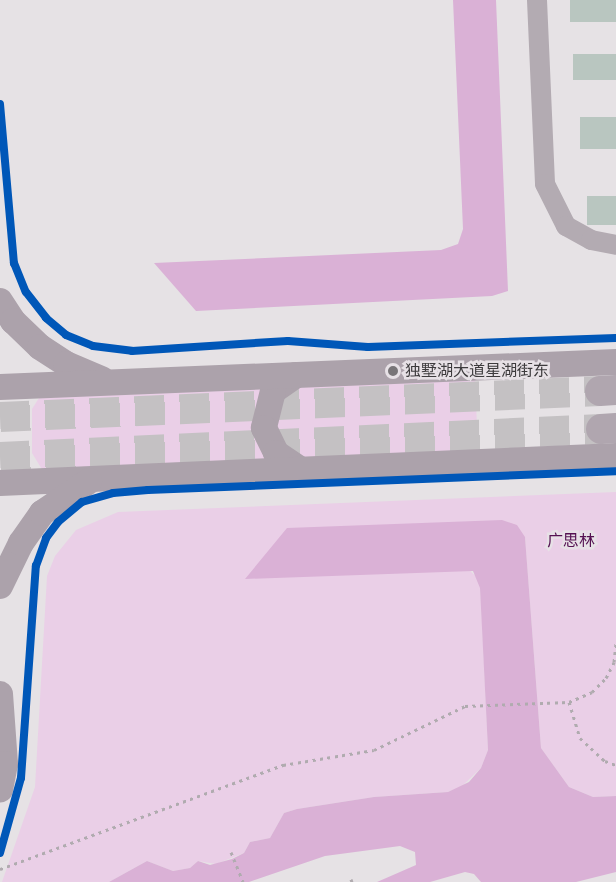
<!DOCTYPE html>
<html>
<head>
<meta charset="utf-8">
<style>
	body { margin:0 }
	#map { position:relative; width:616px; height:882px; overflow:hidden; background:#e6e2e5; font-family:"Public Sans","Noto Sans SC",sans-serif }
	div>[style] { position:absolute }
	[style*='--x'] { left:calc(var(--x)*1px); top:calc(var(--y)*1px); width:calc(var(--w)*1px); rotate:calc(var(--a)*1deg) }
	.green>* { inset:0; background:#eacfe7 }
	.water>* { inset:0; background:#dab1d6 }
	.building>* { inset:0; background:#b9c6c0; transform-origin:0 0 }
	.highway-tunnel>* { height:30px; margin-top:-15px; transform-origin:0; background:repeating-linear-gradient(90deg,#c4c1c3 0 30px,transparent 0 45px) }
	.path>* { height:3px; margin-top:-1.5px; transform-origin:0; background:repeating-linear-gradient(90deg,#b0abaf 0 3px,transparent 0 7.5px) }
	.minor>* { height:20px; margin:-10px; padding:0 10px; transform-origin:10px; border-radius:10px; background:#b3abb2 }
	.major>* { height:26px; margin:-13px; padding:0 13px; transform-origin:13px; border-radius:13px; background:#aca2ab }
	.highway>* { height:30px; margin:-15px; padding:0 15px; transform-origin:15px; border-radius:15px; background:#b0a6af }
	.cycleway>* { height:8px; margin:-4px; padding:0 4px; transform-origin:4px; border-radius:4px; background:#0057b8 }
	.dots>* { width:16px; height:16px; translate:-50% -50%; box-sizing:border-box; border:3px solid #e7e1e6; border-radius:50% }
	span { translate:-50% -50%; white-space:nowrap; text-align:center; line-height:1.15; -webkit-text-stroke:5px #e7e1e6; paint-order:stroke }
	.poi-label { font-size:16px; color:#3d3b3d }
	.left { translate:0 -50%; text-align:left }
	.park-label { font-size:16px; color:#541151 }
</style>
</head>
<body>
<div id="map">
	<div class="green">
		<i style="clip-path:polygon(475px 375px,478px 454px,303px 462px,292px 456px,273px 422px,278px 405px,297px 386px)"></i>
		<i style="clip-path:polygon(261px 385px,269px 460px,43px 471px,32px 453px,32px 409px,39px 398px)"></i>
		<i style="clip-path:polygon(616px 492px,616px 796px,593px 797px,569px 787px,541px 748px,525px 537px,469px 570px,480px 580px,488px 750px,481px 768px,461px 787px,448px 792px,374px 797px,297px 809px,284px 813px,270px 838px,250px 842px,244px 853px,216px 864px,198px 861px,190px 868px,173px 871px,147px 861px,109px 882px,2px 882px,35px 787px,47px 576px,55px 556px,76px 530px,118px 512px)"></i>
	</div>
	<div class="water">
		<i style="clip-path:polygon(453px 0,496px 0,508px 291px,492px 296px,196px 311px,154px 263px,441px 250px,458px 244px,463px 229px)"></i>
		<i style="clip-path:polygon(502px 520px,517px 525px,525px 537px,541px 748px,569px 787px,593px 797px,616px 796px,616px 872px,576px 882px,481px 882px,474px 874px,465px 872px,430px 882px,377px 882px,416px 865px,415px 852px,400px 846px,325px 856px,249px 882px,109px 882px,147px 861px,173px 871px,190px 868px,198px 861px,210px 865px,232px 859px,244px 853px,250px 842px,270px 838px,284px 813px,297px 809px,374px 797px,448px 792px,469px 782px,481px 768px,488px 750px,480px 588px,473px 571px,245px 579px,287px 528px)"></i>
	</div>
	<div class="building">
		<i style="left:570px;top:0;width:46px;height:22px"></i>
		<i style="left:616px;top:54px;width:26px;height:43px;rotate:90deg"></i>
		<i style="left:616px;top:117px;width:32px;height:36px;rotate:90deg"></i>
		<i style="left:616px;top:196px;width:29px;height:29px;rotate:90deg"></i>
	</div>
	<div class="highway-tunnel">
		<i style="--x:0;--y:417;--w:601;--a:-2.48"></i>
		<i style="--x:0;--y:457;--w:602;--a:-2.67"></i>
	</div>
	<div class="path">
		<i style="--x:569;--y:702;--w:25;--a:-23"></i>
		<i style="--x:592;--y:692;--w:20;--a:-45"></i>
		<i style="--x:606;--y:678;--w:18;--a:-63"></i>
		<i style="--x:614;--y:662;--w:19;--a:-84"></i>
		<i style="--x:231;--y:852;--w:32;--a:68"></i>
		<i style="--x:0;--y:869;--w:302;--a:-20.2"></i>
		<i style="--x:283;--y:765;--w:92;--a:-9.4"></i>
		<i style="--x:374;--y:750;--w:101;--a:-25.8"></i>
		<i style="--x:465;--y:706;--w:104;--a:-2.2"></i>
		<i style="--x:569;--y:702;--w:38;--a:73"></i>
		<i style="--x:580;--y:738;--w:34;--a:43"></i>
		<i style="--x:605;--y:761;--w:12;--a:20"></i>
		<i style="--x:351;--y:879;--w:3;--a:72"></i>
	</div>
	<div class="minor">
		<i style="--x:537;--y:0;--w:184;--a:87.5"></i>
		<i style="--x:545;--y:184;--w:47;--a:63.4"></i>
		<i style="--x:566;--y:226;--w:29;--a:29"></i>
		<i style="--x:591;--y:240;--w:25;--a:11"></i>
	</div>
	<div class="major">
		<i style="--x:0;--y:301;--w:24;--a:57"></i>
		<i style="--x:13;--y:321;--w:37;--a:44"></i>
		<i style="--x:40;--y:347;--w:31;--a:33"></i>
		<i style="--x:66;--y:364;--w:39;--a:23"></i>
		<i style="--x:296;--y:375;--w:28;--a:145"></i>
		<i style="--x:273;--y:391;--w:38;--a:104"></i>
		<i style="--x:264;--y:428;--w:28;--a:64"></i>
		<i style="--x:276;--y:453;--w:30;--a:34"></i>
		<i style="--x:0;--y:387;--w:617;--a:-2.32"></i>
		<i style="--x:0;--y:483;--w:617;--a:-2.51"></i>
		<i style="--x:0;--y:586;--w:48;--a:-64"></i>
		<i style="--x:21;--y:543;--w:37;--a:-55"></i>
		<i style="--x:42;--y:513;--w:57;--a:-34.2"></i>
		<i style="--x:0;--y:694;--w:70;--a:85.9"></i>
		<i style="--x:5;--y:764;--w:26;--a:101"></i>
	</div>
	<div class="highway">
		<i style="--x:600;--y:391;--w:16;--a:-4"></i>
		<i style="--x:601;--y:429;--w:15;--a:-4"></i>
	</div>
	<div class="cycleway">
		<i style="--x:0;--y:104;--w:160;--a:85"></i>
		<i style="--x:14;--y:263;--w:31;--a:68"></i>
		<i style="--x:26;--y:292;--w:33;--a:52"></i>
		<i style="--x:46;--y:318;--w:26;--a:40"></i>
		<i style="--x:66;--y:335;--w:29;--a:22"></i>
		<i style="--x:93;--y:346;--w:39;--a:7"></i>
		<i style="--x:132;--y:351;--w:156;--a:-3.7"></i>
		<i style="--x:288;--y:341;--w:80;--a:4.3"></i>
		<i style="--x:368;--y:347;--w:248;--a:-2.1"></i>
		<i style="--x:0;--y:853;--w:78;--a:-74.4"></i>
		<i style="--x:21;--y:778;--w:213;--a:-86"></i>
		<i style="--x:36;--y:566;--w:30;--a:-70"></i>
		<i style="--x:46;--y:538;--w:20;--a:-53"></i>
		<i style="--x:58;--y:522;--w:31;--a:-40"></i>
		<i style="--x:82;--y:502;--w:32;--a:-16"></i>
		<i style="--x:113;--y:493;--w:35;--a:-5"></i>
		<i style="--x:148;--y:490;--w:468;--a:-2.3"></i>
	</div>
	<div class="dots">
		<i style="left:393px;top:371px;background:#787578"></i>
	</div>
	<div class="poi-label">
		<span class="left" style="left:405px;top:371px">独墅湖大道星湖街东</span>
	</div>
	<div class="park-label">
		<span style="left:571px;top:541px">广思林</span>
	</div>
</div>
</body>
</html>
